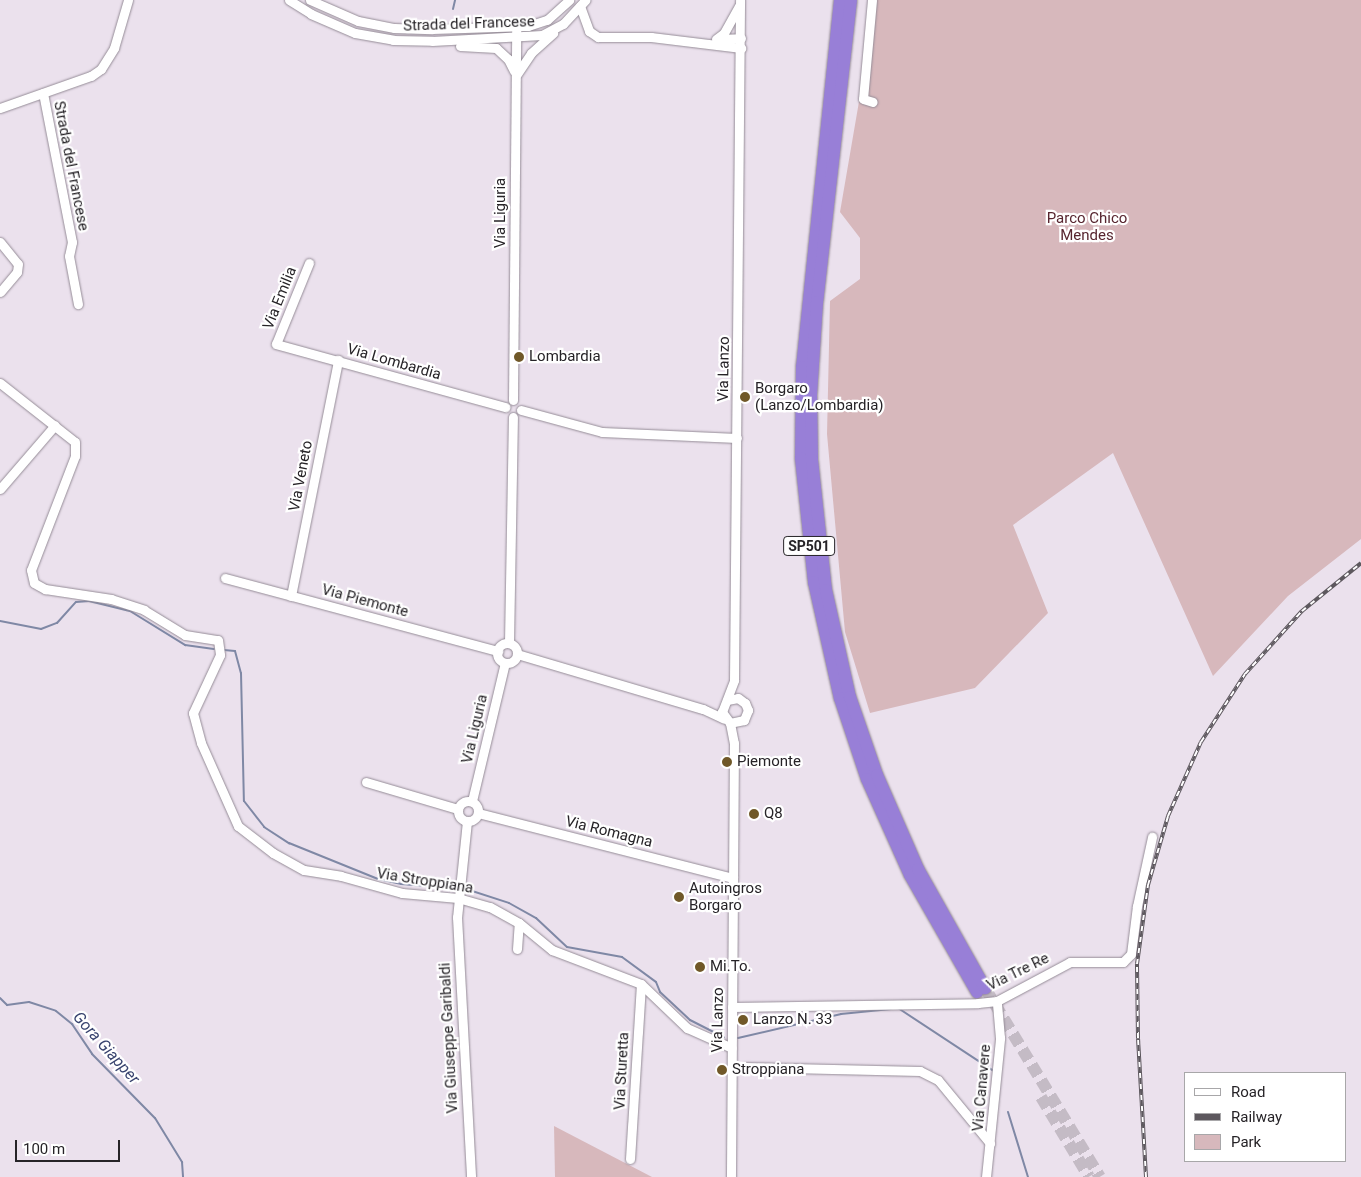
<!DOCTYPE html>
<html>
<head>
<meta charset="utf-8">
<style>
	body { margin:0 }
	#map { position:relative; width:1361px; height:1177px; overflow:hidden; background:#ebe1ed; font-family:Roboto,sans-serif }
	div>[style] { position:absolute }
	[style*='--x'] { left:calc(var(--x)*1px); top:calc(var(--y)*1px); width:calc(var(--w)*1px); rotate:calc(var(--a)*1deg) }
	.green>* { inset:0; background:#d7b8bc }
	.stream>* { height:2px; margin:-1px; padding:0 1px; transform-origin:1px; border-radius:1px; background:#7f88a5 }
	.highway-tunnel>* { height:12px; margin-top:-6px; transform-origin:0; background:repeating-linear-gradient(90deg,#c4bbc5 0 12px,transparent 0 18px) }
	.roads { filter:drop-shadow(0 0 1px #958c97) drop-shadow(0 0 1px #958c97) }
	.minor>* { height:9px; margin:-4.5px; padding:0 4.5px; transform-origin:4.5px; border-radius:4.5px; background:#fff }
	.minor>.ring { margin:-4.5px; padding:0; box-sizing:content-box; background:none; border:9px solid #fff; border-radius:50% }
	.highway>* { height:12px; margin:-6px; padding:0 6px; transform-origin:6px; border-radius:6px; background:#987fd7 }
	.rail>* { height:4px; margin-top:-2px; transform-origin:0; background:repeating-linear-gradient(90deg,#fff 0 5.5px,#5d585e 0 11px); box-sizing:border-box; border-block:1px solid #5d585e }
	.dots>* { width:14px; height:14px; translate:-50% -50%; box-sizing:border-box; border:2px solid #fff; border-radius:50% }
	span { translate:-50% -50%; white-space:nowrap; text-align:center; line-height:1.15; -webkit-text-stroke:4.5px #fff; paint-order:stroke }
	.shield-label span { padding:1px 4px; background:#fff; border:1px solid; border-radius:4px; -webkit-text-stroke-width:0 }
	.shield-label { font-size:14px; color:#262327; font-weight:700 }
	.street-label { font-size:15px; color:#262327 }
	.park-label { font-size:15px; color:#57252f }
	.poi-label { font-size:15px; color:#262327 }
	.left { translate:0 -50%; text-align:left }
	.water-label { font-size:16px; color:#38436f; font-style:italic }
	.legend { position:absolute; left:1184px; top:1072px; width:162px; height:90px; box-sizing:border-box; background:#fff; border:1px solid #a8a7a9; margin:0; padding:6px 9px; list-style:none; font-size:15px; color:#262327 }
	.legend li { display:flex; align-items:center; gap:10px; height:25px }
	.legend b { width:25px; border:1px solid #a8a7a9 }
	.scale { position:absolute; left:15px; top:1140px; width:105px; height:22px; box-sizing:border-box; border:2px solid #262327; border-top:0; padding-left:6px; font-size:15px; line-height:18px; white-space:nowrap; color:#262327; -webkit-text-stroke:4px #fff; paint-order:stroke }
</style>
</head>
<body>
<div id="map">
	<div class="green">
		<i style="clip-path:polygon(872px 0,1361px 0,1361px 539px,1288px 596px,1213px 676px,1113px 453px,1013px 525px,1048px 613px,975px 688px,870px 713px,845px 632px,827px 434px,830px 301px,860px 279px,860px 238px,840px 212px,872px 26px)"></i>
		<i style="clip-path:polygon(554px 1126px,652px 1177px,555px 1177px)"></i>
	</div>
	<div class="stream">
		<i style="--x:453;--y:9;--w:9;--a:-77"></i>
		<i style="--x:0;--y:621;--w:42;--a:11"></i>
		<i style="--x:41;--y:629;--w:17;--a:-21"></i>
		<i style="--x:57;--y:623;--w:28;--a:-48"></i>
		<i style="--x:76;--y:602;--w:13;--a:-4"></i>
		<i style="--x:89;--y:601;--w:42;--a:13.7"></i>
		<i style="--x:130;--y:611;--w:65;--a:31.7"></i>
		<i style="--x:185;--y:645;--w:29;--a:8"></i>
		<i style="--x:224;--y:650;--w:11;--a:5"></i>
		<i style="--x:235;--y:651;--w:23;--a:75"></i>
		<i style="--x:241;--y:673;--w:128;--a:88.7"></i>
		<i style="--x:244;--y:801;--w:33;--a:52"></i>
		<i style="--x:264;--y:827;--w:30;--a:33"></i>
		<i style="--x:289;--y:843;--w:96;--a:22"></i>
		<i style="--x:378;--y:879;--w:24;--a:12"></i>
		<i style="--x:401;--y:884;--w:49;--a:4.7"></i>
		<i style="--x:466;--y:889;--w:45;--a:18"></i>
		<i style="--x:509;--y:903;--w:31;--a:29"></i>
		<i style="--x:536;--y:918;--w:42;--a:43.1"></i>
		<i style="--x:567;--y:947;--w:56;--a:10.3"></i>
		<i style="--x:622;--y:957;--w:42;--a:36.3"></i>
		<i style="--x:656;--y:982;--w:11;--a:68"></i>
		<i style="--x:660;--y:992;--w:41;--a:43"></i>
		<i style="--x:690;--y:1020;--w:38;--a:27"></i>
		<i style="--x:0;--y:998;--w:10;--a:45"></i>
		<i style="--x:7;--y:1005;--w:22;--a:-8"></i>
		<i style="--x:29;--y:1002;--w:28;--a:18"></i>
		<i style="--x:56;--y:1011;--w:21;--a:39"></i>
		<i style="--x:72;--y:1024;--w:36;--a:56"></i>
		<i style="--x:92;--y:1054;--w:90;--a:45.5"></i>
		<i style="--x:155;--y:1118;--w:52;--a:58.5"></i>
		<i style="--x:182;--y:1162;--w:15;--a:86"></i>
		<i style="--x:898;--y:1008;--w:113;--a:33.4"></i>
		<i style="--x:738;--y:1038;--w:106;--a:-13.1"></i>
		<i style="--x:841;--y:1014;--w:50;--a:-5.7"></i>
		<i style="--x:1008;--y:1112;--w:68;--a:72.9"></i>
	</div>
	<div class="highway-tunnel">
		<i style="--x:985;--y:988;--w:221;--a:58.7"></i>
		<i style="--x:1041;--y:1097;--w:93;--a:59"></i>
	</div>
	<div class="roads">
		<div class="minor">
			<i style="--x:289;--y:0;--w:26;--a:32"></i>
			<i style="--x:311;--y:14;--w:48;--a:23.4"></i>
			<i style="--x:355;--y:33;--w:39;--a:10"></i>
			<i style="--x:393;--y:40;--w:39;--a:1"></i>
			<i style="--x:432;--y:41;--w:110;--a:-3.1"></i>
			<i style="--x:542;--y:35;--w:24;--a:-28"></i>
			<i style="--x:563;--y:24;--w:33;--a:-47"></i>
			<i style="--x:310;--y:0;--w:52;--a:23.6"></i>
			<i style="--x:358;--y:21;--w:37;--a:11"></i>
			<i style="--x:394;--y:28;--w:38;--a:2"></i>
			<i style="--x:432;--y:29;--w:96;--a:-1.8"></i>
			<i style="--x:528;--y:26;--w:20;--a:-18"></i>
			<i style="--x:547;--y:20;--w:30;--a:-42"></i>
			<i style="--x:872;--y:0;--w:99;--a:95.2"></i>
			<i style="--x:863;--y:99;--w:10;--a:17"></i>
			<i style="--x:580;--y:6;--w:27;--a:70"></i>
			<i style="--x:589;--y:31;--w:11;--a:34"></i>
			<i style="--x:598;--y:37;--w:53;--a:0"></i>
			<i style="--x:651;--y:37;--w:91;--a:7"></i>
			<i style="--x:716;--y:39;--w:10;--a:-37"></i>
			<i style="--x:724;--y:33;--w:31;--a:-61"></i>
			<i style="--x:717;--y:39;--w:24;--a:-2"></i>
			<i style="--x:460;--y:46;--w:36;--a:3"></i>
			<i style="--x:496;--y:48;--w:16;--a:43"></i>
			<i style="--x:508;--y:59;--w:13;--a:63"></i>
			<i style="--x:517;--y:74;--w:25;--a:-56"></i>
			<i style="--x:531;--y:53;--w:30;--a:-42"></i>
			<i style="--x:43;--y:93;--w:152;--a:79"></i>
			<i style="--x:72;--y:242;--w:14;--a:102"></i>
			<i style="--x:69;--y:256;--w:49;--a:79.4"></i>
			<i style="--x:0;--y:108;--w:96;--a:-19.4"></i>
			<i style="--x:91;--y:76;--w:12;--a:-35"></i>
			<i style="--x:101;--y:69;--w:25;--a:-58"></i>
			<i style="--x:114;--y:48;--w:50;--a:-73.7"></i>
			<i style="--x:0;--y:242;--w:28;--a:51"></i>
			<i style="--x:18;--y:264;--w:8;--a:97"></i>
			<i style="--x:17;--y:272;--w:26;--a:130"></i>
			<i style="--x:309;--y:263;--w:87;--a:112.2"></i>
			<i style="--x:276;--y:344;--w:238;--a:15.4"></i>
			<i style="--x:0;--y:383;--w:95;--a:38.2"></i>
			<i style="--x:75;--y:442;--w:14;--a:90"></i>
			<i style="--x:75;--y:456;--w:122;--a:111.1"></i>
			<i style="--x:31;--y:570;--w:13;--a:77"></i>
			<i style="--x:34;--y:583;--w:13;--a:29"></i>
			<i style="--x:45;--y:589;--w:67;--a:8.6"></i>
			<i style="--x:111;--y:599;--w:35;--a:18"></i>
			<i style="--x:144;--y:610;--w:48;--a:31.4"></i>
			<i style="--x:185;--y:635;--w:33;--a:9"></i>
			<i style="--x:218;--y:640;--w:15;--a:82"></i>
			<i style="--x:220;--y:655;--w:64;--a:115"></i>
			<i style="--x:193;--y:713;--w:31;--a:75"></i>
			<i style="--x:201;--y:743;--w:91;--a:66"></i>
			<i style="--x:238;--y:826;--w:44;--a:37.6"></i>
			<i style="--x:273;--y:853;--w:35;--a:29"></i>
			<i style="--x:304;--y:870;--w:37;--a:9"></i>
			<i style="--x:341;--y:876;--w:63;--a:15.6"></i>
			<i style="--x:402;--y:893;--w:56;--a:5.1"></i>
			<i style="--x:458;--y:898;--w:33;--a:16"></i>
			<i style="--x:490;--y:907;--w:33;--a:29"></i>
			<i style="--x:519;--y:923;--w:43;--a:39.3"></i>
			<i style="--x:552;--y:950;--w:95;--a:20.9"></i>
			<i style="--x:641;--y:984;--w:64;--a:43.7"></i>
			<i style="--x:687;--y:1028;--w:49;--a:24"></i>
			<i style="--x:513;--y:400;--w:374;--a:-89.5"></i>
			<i style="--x:521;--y:410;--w:84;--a:15.2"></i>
			<i style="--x:602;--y:432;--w:135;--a:2.5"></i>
			<i style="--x:0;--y:489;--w:84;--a:-49.3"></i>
			<i style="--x:225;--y:578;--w:283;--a:15"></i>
			<i style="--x:291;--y:596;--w:241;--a:-78.7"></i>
			<i style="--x:509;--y:643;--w:226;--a:-89"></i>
			<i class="ring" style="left:497px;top:643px;width:11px;height:11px"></i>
			<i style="--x:517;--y:654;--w:194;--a:16.5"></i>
			<i style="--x:703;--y:709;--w:23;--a:25"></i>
			<i style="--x:727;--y:700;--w:11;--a:-10"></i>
			<i style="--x:738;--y:698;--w:9;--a:36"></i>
			<i style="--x:745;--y:703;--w:8;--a:67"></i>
			<i style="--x:748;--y:710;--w:11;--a:112"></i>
			<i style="--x:744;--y:720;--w:14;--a:168"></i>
			<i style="--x:730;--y:723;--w:14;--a:-126"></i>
			<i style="--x:722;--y:712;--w:34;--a:-69"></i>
			<i style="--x:734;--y:680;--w:680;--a:-89.49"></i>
			<i style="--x:730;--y:723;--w:20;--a:79"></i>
			<i style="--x:734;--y:743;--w:434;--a:90.4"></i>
			<i style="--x:366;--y:782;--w:96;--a:16.4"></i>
			<i class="ring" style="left:458px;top:801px;width:11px;height:11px"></i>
			<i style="--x:472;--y:801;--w:142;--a:-76.6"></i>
			<i style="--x:478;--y:813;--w:263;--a:14.3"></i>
			<i style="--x:467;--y:821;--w:97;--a:95.9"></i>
			<i style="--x:457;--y:917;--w:260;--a:86.9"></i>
			<i style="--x:517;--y:949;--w:26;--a:-86"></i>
			<i style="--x:732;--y:1007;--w:246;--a:-0.9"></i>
			<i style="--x:978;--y:1003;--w:19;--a:-6"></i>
			<i style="--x:997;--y:1001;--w:83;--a:-28.1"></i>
			<i style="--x:1070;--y:962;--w:53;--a:0"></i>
			<i style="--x:1123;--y:962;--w:11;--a:-45"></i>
			<i style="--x:1131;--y:954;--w:48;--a:-82.9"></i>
			<i style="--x:1137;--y:906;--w:71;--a:-77.7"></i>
			<i style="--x:745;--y:1067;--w:175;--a:1.3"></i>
			<i style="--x:920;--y:1071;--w:20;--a:27"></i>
			<i style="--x:938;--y:1080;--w:82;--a:50.5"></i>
			<i style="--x:630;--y:1159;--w:175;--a:-86.4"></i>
			<i style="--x:986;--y:1177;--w:140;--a:-84.2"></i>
			<i style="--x:1000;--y:1038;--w:37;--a:-95"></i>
		</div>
		<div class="highway">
			<i style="--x:840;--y:0;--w:369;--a:95.9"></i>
			<i style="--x:802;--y:367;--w:91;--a:90.6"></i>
			<i style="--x:801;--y:458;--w:125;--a:84"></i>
			<i style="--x:814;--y:582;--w:119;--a:77.4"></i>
			<i style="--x:840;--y:698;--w:85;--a:71.6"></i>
			<i style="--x:867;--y:779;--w:105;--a:65.9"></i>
			<i style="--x:910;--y:875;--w:135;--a:60.2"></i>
			<i style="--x:851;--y:0;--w:304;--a:96.4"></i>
			<i style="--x:817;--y:302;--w:93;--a:93.7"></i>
			<i style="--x:811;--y:395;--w:65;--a:89.1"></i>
			<i style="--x:812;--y:460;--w:131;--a:83.9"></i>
			<i style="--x:826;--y:590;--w:110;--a:77.4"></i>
			<i style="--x:850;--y:697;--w:83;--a:70.9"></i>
			<i style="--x:877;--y:775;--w:103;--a:66.4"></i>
			<i style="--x:918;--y:869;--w:137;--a:60.6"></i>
		</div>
	</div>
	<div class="rail">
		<i style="--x:1146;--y:1177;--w:139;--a:-93.3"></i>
		<i style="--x:1138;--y:1038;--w:74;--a:-90.8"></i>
		<i style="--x:1137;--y:964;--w:80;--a:-82.1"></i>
		<i style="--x:1148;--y:885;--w:72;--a:-73.8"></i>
		<i style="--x:1168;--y:816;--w:81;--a:-66"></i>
		<i style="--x:1201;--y:742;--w:81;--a:-57.1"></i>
		<i style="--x:1245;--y:674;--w:85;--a:-47.9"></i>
		<i style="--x:1302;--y:611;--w:76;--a:-39.1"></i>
	</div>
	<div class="dots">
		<i style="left:519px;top:357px;background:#705828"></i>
		<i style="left:745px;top:397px;background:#705828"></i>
		<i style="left:727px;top:762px;background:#705828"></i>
		<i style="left:754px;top:814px;background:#705828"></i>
		<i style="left:679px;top:897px;background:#705828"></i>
		<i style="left:700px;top:967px;background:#705828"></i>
		<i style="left:743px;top:1020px;background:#705828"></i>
		<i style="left:722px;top:1070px;background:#705828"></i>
	</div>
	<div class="shield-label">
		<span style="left:809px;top:546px">SP501</span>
	</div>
	<div class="street-label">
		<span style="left:469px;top:24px;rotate:-2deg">Strada del Francese</span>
		<span style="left:71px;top:166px;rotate:79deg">Strada del Francese</span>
		<span style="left:501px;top:213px;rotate:-90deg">Via Liguria</span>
		<span style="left:280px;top:298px;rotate:-68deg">Via Emilia</span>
		<span style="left:394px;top:362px;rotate:16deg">Via Lombardia</span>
		<span style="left:724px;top:369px;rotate:-89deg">Via Lanzo</span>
		<span style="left:301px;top:476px;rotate:-79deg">Via Veneto</span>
		<span style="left:365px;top:601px;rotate:15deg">Via Piemonte</span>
		<span style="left:475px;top:729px;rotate:-77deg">Via Liguria</span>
		<span style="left:609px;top:832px;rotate:14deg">Via Romagna</span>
		<span style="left:425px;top:881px;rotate:9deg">Via Stroppiana</span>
		<span style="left:1018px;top:972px;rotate:-26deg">Via Tre Re</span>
		<span style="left:718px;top:1020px;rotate:-89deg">Via Lanzo</span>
		<span style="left:449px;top:1038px;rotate:-93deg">Via Giuseppe Garibaldi</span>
		<span style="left:622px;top:1071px;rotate:-87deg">Via Sturetta</span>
		<span style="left:982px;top:1088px;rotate:-85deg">Via Canavere</span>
	</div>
	<div class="park-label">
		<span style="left:1087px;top:227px">Parco Chico<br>Mendes</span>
	</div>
	<div class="poi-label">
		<span class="left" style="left:529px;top:357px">Lombardia</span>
		<span class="left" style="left:755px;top:397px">Borgaro<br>(Lanzo/Lombardia)</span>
		<span class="left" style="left:737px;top:762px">Piemonte</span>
		<span class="left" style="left:764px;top:814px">Q8</span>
		<span class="left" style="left:689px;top:897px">Autoingros<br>Borgaro</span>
		<span class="left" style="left:710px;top:967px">Mi.To.</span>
		<span class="left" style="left:753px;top:1020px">Lanzo N. 33</span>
		<span class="left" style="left:732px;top:1070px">Stroppiana</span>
	</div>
	<div class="water-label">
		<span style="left:106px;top:1048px;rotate:48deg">Gora Giapper</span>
	</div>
	<ul class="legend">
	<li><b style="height:6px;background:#fff"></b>Road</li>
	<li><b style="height:6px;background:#5d585e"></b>Railway</li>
	<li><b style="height:14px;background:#d7b8bc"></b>Park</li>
	</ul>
	<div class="scale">100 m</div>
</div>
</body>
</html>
